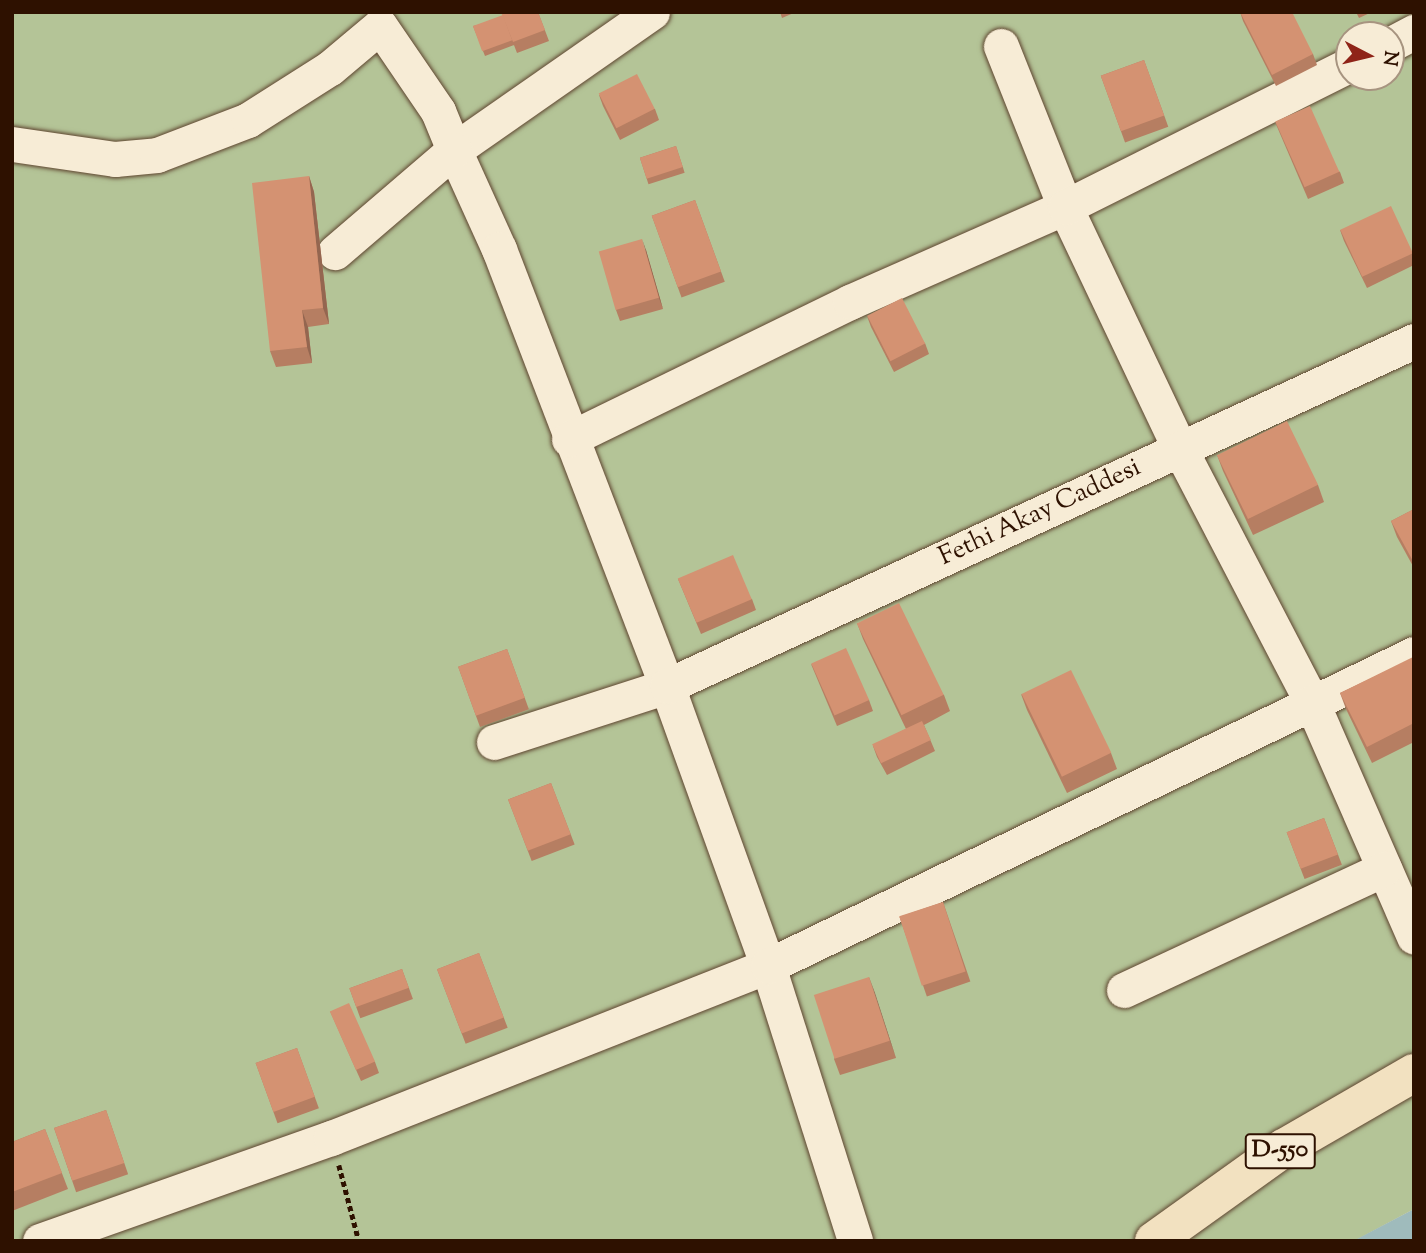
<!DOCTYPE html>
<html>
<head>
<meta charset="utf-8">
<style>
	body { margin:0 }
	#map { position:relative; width:1426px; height:1253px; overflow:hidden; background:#f2e1c0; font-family:"Sorts Mill Goudy",serif }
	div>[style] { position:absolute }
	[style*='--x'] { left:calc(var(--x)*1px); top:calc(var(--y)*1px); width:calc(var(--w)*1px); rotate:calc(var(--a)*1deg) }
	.green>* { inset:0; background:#b4c497 }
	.water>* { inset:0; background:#9fbbbc }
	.path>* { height:4.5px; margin-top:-2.25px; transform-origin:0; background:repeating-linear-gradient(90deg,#2e1100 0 5px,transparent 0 8.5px) }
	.roads { filter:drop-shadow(0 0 2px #5f4530) drop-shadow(0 0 2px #5f4530) }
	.minor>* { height:35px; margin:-17.5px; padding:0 17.5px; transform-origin:17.5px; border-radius:17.5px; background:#f7ecd6 }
	.major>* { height:38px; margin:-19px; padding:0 19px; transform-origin:19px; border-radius:19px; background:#f2e1c0 }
	.wall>* { inset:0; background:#b67e62; transform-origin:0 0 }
	.shaded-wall>* { inset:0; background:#946650 }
	.building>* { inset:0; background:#d49272; transform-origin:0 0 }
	span { translate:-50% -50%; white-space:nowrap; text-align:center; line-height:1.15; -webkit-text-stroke:5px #f7ecd6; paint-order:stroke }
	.shield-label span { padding:2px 5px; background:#f7ecd6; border:2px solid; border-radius:5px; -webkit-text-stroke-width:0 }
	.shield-label { font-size:24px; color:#2e1100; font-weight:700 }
	.street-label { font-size:26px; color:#2e1100 }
	.frame { position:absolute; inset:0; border:14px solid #2e1100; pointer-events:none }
	.north { position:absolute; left:1335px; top:21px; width:70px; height:70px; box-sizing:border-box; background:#f7ecd6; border:2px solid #a79480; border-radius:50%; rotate:97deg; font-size:19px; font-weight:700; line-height:28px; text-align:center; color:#2e1100 }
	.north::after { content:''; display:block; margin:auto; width:24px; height:32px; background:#8f2418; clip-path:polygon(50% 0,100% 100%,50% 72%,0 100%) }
</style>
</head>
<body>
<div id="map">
	<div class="green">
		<i style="clip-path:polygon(evenodd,12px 12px,1414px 12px,1414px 1209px,1354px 1241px,12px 1241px,12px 12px,1349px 35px,1391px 35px,1391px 77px,1349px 77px,1349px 35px)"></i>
	</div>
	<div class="water">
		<i style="clip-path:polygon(1414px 1209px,1414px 1241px,1354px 1241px,1357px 1239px)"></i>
	</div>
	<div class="path">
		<i style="--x:339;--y:1165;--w:79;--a:75.3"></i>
	</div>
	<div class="roads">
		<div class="minor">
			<i style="--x:652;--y:12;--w:241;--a:145.1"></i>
			<i style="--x:454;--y:150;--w:109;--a:65.6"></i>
			<i style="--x:499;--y:249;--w:468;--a:69"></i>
			<i style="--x:667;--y:686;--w:298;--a:70.2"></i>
			<i style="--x:768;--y:966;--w:288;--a:72.4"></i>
			<i style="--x:1391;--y:44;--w:26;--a:-28"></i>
			<i style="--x:1001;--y:46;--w:173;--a:68.3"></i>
			<i style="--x:1065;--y:207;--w:268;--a:64.6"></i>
			<i style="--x:1180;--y:449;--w:286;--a:62.5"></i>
			<i style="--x:1312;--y:703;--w:255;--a:66.4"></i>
			<i style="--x:12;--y:144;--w:104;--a:8.3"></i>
			<i style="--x:115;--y:159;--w:42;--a:-5.4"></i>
			<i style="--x:157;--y:155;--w:97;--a:-21"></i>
			<i style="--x:248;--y:120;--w:97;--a:-32.4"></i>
			<i style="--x:330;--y:68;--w:65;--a:-40"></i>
			<i style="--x:380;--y:26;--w:103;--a:55.7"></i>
			<i style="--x:438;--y:111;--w:42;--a:67.7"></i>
			<i style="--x:454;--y:150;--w:157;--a:139.4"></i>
			<i style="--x:569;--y:439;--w:313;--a:-26"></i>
			<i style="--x:850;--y:302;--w:235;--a:-23.8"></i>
			<i style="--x:1065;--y:207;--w:318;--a:-26.6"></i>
			<i style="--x:494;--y:742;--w:182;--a:-17.9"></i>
			<i style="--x:667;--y:686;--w:823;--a:-24.79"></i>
			<i style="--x:1124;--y:990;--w:287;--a:-25"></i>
			<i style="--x:40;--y:1241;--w:309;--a:-19.5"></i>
			<i style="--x:331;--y:1138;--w:470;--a:-21.5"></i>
			<i style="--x:768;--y:966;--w:717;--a:-25.78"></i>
		</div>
		<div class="major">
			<i style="--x:1154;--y:1241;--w:160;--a:-35.6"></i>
			<i style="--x:1284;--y:1148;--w:150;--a:-30"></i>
		</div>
	</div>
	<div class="wall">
		<i style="clip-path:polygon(538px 12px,549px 41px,517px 53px,509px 32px,514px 45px,485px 56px,473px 26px)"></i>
		<i style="clip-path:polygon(780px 12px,796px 12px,782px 18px)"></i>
		<i style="clip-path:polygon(1240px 12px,1313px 54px,1317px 65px,1276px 86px,1243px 21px)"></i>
		<i style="clip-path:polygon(1356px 12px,1372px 12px,1359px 18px)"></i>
		<i style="left:1144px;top:60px;width:71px;height:46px;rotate:70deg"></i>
		<i style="clip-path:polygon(599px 95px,655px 109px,659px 120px,620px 140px,603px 106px)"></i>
		<i style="clip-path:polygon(1275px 122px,1340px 172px,1344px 183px,1308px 199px)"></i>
		<i style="left:676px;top:146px;width:28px;height:38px;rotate:72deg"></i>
		<i style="clip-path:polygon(309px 176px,314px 192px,329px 324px,308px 327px,312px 363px,276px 367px,270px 351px)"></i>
		<i style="left:695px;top:200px;width:87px;height:46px;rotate:70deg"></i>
		<i style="clip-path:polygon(1340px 230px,1413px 253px,1414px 265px,1367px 288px,1344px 241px)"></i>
		<i style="clip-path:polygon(646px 250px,663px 309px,620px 321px,616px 310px)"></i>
		<i style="clip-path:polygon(867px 316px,925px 343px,929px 354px,894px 372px,871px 327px)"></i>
		<i style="clip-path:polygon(1217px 455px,1318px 485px,1324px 502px,1253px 535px,1223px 471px)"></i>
		<i style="clip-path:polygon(1414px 509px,1414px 568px,1397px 537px,1391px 521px)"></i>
		<i style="clip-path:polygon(678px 579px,752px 599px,756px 610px,701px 634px)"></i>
		<i style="clip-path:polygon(857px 623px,944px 695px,950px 711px,924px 725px,935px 751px,887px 775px,877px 757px,873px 746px,906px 729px,863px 639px)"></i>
		<i style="left:507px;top:649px;width:64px;height:52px;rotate:70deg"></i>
		<i style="clip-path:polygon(1414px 658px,1414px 742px,1372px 763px,1346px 709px,1340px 693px)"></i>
		<i style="clip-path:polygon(811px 664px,869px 700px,873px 711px,837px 726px)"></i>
		<i style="clip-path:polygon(1021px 694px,1111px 753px,1117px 769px,1067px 793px,1027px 710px)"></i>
		<i style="left:551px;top:783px;width:66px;height:46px;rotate:69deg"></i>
		<i style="left:1324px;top:818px;width:50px;height:40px;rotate:69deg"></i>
		<i style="left:943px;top:902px;width:84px;height:46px;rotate:71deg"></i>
		<i style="left:479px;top:953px;width:80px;height:45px;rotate:69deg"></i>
		<i style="left:402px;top:969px;width:32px;height:56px;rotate:70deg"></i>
		<i style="clip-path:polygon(869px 977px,896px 1058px,840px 1075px,834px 1059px)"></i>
		<i style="clip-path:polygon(330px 1011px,375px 1062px,379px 1073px,361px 1081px)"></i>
		<i style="left:297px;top:1048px;width:64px;height:44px;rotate:70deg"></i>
		<i style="left:106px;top:1110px;width:68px;height:55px;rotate:71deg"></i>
		<i style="clip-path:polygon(45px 1129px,68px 1189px,12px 1211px,12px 1142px)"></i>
	</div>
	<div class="shaded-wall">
		<i style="clip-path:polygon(309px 176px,314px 192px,329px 324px,323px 308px)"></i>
		<i style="clip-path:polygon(642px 239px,646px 250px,663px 309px,659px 298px)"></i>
		<i style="clip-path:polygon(302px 310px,308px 327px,312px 363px,307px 347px)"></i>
		<i style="clip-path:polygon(869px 977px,875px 993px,896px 1058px,890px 1041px)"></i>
	</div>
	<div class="building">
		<i style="clip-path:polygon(501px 12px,538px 12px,545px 30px,513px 42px)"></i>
		<i style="clip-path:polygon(1240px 12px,1292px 12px,1313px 54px,1272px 75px)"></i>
		<i style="left:503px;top:15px;width:27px;height:32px;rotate:70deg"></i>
		<i style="left:1144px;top:60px;width:59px;height:46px;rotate:70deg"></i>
		<i style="left:637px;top:74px;width:39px;height:43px;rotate:63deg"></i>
		<i style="left:1310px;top:106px;width:72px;height:38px;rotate:66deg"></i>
		<i style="left:676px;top:146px;width:22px;height:38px;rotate:72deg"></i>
		<i style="clip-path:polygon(309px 176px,323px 308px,302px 310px,307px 347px,270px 351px,252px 183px)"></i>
		<i style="left:695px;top:200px;width:76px;height:46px;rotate:70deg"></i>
		<i style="left:1391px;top:206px;width:52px;height:56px;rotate:65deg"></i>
		<i style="left:642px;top:239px;width:61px;height:45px;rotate:74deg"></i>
		<i style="left:902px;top:298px;width:51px;height:39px;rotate:63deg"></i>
		<i style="left:1287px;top:421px;width:71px;height:78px;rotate:64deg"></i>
		<i style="clip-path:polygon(1414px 509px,1414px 563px,1391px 521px)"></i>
		<i style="left:733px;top:555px;width:48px;height:60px;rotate:67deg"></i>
		<i style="left:899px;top:603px;width:102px;height:47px;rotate:64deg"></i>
		<i style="left:846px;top:648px;width:57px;height:38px;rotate:66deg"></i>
		<i style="left:507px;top:649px;width:52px;height:52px;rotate:70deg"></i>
		<i style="clip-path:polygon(1413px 657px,1414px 658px,1414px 723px,1367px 747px,1340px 693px)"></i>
		<i style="left:1071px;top:670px;width:92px;height:55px;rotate:64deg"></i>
		<i style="left:922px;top:721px;width:21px;height:55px;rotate:65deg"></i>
		<i style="left:551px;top:783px;width:55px;height:46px;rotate:69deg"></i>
		<i style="left:1324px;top:818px;width:39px;height:40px;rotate:69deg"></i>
		<i style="left:943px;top:902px;width:73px;height:46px;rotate:72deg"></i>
		<i style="left:479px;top:953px;width:69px;height:45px;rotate:69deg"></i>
		<i style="left:402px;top:969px;width:20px;height:56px;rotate:70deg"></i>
		<i style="left:869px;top:977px;width:67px;height:58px;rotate:72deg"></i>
		<i style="left:349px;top:1003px;width:64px;height:21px;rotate:66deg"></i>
		<i style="left:297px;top:1048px;width:52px;height:44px;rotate:70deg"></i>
		<i style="left:106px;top:1110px;width:56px;height:55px;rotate:71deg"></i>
		<i style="clip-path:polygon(45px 1129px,62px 1173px,12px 1192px,12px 1142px)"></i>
	</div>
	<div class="shield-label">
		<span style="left:1280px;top:1151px">D-550</span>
	</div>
	<div class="street-label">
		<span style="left:1040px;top:513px;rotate:-25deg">Fethi Akay Caddesi</span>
	</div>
	<div class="frame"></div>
	<div class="north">N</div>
</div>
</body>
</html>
